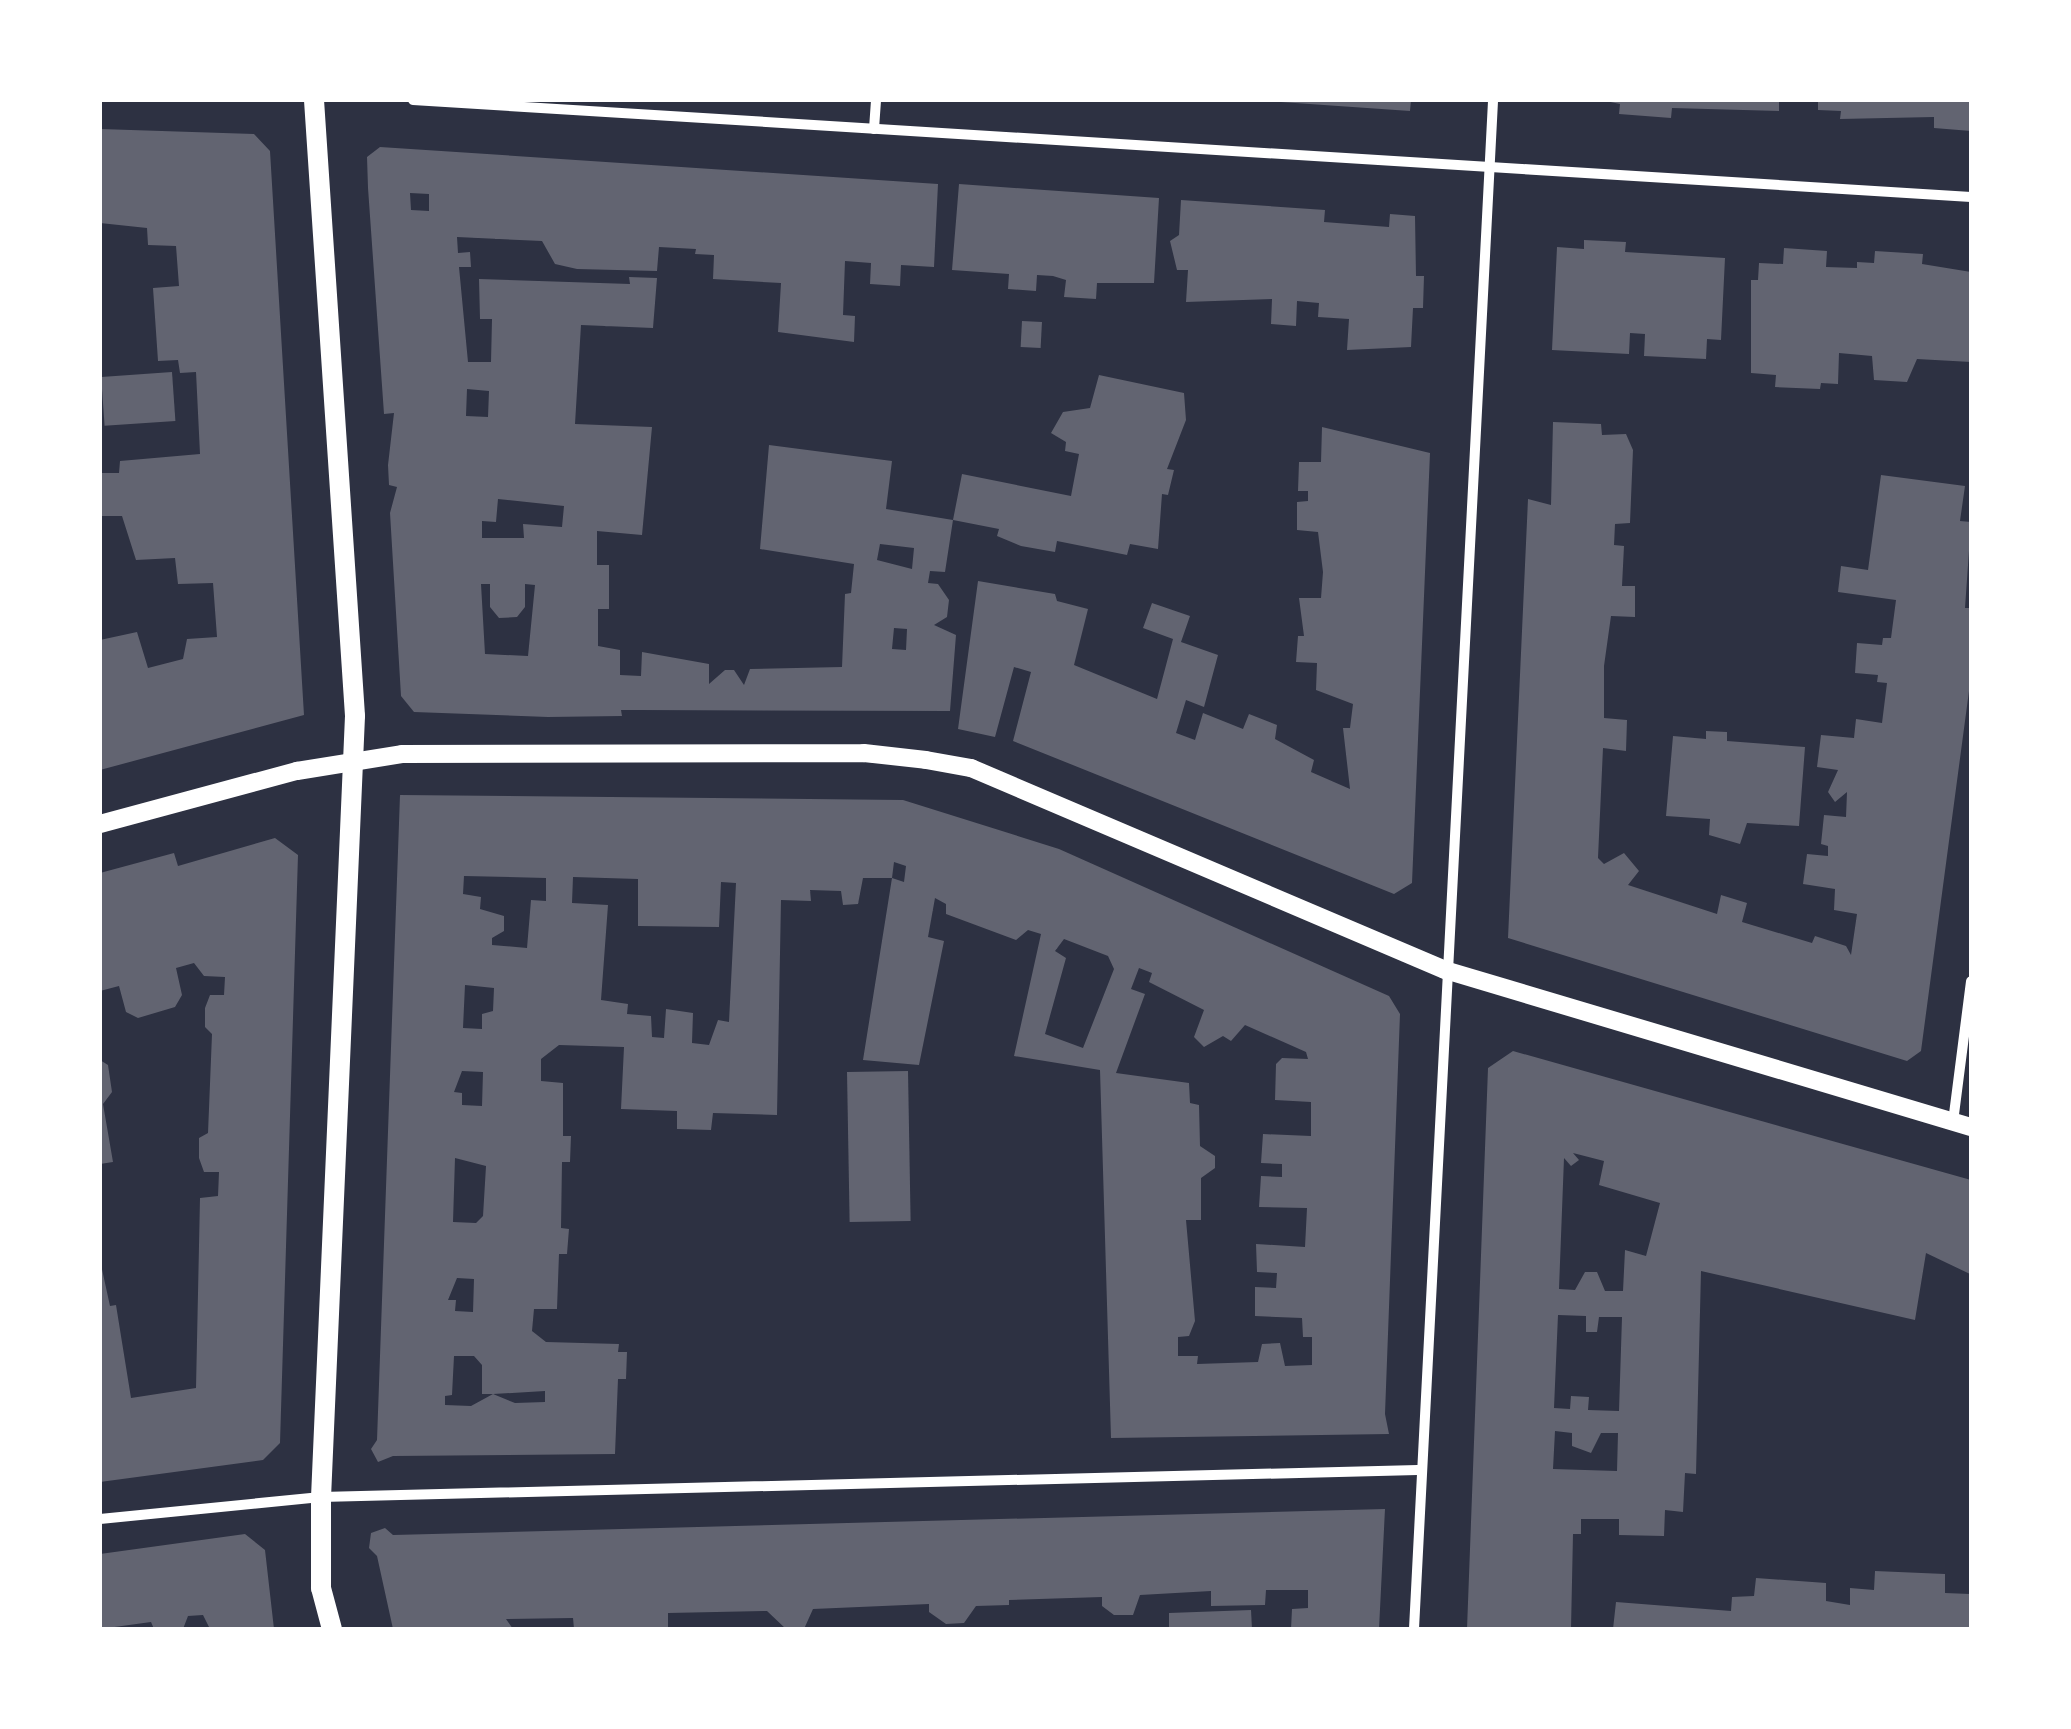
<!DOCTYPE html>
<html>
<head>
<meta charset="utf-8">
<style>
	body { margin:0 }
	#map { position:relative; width:2071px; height:1729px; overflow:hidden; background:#2d3142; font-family:"Titillium Web",sans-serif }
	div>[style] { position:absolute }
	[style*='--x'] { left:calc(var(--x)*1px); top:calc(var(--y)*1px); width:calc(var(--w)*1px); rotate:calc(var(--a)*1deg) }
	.building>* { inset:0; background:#626471; transform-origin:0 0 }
	.minor>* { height:10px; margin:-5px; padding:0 5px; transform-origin:5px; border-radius:5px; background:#fff }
	.tertiary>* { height:18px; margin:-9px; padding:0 9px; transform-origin:9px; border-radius:9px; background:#fff }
	.secondary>* { height:20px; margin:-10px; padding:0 10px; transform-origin:10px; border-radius:10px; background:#fff }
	span { translate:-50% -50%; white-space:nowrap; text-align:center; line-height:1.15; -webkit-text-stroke:8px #fff; paint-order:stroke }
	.frame { position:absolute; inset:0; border:102px solid #fff; pointer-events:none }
</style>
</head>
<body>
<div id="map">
	<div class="building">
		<i style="clip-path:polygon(1251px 100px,1411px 100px,1410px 111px)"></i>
		<i style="clip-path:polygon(1601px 100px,1779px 100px,1779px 111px,1672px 108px,1671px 118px,1619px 114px,1620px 104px)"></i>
		<i style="clip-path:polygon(1818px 100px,1971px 100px,1971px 131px,1934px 128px,1934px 117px,1840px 119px,1841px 111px,1818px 110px)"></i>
		<i style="clip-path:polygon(100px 129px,254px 134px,270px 151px,304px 715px,100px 770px,100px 640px,137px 632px,148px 668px,183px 659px,187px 639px,217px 637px,213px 583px,178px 584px,175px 558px,136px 560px,122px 516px,100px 516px,100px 473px,119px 473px,120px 461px,200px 454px,196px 372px,180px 373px,178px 360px,158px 361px,153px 288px,179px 286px,176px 246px,148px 245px,147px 228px,100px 223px)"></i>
		<i style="clip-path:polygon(evenodd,380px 147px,938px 184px,934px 267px,901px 265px,900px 286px,870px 284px,871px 263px,845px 261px,843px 315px,855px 316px,854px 342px,778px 332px,781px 283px,713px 279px,714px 255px,695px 254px,696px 249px,659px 247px,657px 271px,577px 269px,555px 264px,542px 241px,457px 237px,458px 253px,470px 252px,471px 267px,459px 267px,468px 362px,491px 362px,492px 319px,480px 319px,479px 279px,630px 284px,629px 277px,657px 278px,653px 328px,581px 325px,575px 424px,652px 427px,642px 535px,597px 531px,597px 565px,609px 565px,609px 609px,598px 609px,598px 646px,620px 650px,620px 675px,641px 676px,642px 652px,709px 664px,709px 684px,725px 670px,734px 670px,744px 685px,750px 669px,842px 667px,845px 594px,851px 593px,854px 564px,760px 549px,769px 445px,892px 461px,886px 509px,953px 520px,945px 572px,930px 571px,928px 583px,938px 584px,949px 600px,947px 617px,934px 625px,956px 635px,950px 711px,638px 710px,621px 710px,622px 716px,548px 717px,414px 712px,401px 696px,390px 513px,397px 487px,389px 485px,388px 465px,394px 413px,384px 414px,368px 188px,367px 157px,380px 147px,410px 193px,429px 194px,429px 211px,411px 210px,410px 193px,380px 147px,467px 389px,489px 391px,488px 417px,466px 416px,467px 389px,380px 147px,498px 499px,564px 506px,562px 527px,523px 524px,524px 538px,482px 538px,482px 521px,496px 522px,498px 499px,380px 147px,880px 544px,914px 548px,912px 569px,877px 560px,880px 544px,380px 147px,481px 584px,490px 584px,490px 607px,499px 618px,517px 617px,525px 607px,525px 584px,535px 585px,528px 656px,485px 654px,481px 584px,380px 147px,894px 628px,907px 629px,906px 650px,892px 649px,894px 628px)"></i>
		<i style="clip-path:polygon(959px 184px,1159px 198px,1154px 283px,1097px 283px,1096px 299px,1064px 297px,1066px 280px,1053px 276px,1037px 275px,1036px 291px,1008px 289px,1009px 274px,952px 270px)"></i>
		<i style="clip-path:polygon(1181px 200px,1325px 210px,1324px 222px,1389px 227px,1390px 214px,1415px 216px,1416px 276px,1424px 276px,1423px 308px,1413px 308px,1411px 347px,1347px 350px,1349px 319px,1318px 317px,1319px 303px,1297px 301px,1296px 326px,1271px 324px,1272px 299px,1186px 302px,1188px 270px,1177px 270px,1170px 241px,1179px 235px)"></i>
		<i style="clip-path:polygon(1584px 240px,1626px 242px,1625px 252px,1725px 258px,1721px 340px,1707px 339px,1706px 359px,1644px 356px,1645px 334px,1630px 333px,1629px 354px,1552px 350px,1557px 247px,1584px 249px)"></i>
		<i style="clip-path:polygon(1784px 248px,1827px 251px,1826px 267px,1857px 268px,1857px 262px,1874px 263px,1875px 251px,1923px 254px,1922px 264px,1971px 272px,1971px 362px,1917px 359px,1907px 382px,1874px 380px,1872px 356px,1839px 353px,1838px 384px,1821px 383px,1820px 389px,1775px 387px,1776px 375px,1751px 373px,1751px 280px,1758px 280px,1759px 263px,1783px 264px)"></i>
		<i style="left:1022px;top:321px;width:20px;height:26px;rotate:3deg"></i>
		<i style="left:172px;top:372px;width:49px;height:71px;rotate:86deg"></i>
		<i style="clip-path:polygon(1099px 375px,1184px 393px,1186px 420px,1167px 469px,1174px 470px,1168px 495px,1162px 494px,1158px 549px,1130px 544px,1127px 555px,1057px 541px,1055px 552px,1021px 546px,997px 536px,999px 529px,953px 520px,962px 474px,1071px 496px,1079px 454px,1065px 451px,1066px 442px,1051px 433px,1063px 412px,1090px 408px)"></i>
		<i style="clip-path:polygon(1553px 422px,1601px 424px,1602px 435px,1626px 434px,1633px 450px,1630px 523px,1615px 524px,1614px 545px,1624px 546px,1622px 586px,1635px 586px,1635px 617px,1611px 616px,1604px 666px,1604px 718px,1627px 720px,1626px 751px,1603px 748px,1598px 858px,1604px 864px,1624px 853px,1639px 871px,1628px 885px,1717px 914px,1721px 895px,1747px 903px,1742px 922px,1812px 943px,1815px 936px,1846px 946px,1851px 955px,1857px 914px,1834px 910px,1835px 889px,1803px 884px,1807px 854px,1828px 856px,1828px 846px,1821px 844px,1824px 815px,1846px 817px,1847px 792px,1835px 802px,1828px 792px,1838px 770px,1817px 767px,1821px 735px,1854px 738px,1856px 719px,1882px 723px,1887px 683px,1877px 682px,1878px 675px,1855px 673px,1857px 643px,1882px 645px,1883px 638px,1891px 638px,1896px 600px,1838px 592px,1841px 566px,1868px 570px,1881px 475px,1965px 486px,1960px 521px,1971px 522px,1965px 608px,1971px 608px,1971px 676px,1921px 1051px,1907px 1061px,1508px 938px,1528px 499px,1551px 505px)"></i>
		<i style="clip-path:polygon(1322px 427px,1430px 453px,1412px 883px,1394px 894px,1013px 741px,1031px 672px,1014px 667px,995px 737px,958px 729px,978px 581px,1055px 594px,1057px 601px,1088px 609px,1074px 665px,1157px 699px,1173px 639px,1143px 628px,1152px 603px,1190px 616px,1181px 642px,1218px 655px,1204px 707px,1186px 700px,1176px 733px,1195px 740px,1203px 713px,1243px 729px,1249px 714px,1277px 725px,1275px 739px,1314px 760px,1311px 772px,1350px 789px,1343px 728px,1350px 728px,1353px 704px,1316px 690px,1317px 663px,1296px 662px,1298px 636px,1304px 636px,1299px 598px,1321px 598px,1323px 572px,1318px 532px,1297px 530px,1297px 502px,1308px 501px,1308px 491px,1298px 491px,1299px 462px,1321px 462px)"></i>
		<i style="clip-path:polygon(1706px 731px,1727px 732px,1727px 741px,1805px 747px,1799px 826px,1747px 823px,1740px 844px,1709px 835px,1710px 819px,1666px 816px,1673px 736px,1706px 739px)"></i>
		<i style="clip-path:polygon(evenodd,400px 795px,903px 800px,1059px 849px,1389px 996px,1400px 1014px,1385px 1414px,1389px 1434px,1111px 1438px,1100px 1070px,1014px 1056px,1041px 934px,1028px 930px,1016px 940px,946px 914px,946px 904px,935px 898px,928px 937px,944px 941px,919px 1065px,863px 1060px,892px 878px,904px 882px,906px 866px,894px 862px,892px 878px,863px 878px,858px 904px,843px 905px,841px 891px,810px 890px,811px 901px,781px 900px,777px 1115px,713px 1113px,711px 1130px,677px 1129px,677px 1111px,621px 1109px,624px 1047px,559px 1045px,541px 1059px,541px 1081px,563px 1083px,563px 1136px,571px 1136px,570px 1162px,562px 1162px,561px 1228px,569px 1229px,567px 1254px,559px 1254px,557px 1309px,534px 1309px,532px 1331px,546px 1342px,619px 1344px,618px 1352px,627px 1352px,626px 1379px,618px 1379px,615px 1454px,393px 1456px,378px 1462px,371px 1449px,377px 1440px,400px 795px,464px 876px,546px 878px,546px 901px,531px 900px,527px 948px,492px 945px,492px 938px,504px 931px,504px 916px,480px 909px,481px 897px,463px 894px,464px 876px,400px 795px,573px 877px,638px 879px,638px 926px,719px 927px,721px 882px,736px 883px,729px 1022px,718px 1020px,709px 1045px,692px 1043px,693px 1013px,666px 1009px,664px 1038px,652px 1037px,651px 1016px,627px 1014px,628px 1004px,601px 1000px,608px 905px,572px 903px,573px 877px,400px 795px,1064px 939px,1108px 956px,1114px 969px,1083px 1048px,1045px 1034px,1066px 958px,1055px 951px,1064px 939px,400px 795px,1139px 968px,1152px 973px,1149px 982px,1204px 1010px,1194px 1037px,1204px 1047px,1223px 1036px,1231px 1041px,1245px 1025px,1306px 1052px,1308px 1059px,1282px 1058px,1276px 1064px,1275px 1100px,1311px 1102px,1311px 1136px,1263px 1134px,1261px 1163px,1282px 1164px,1282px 1177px,1261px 1176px,1259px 1207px,1307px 1208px,1305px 1247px,1256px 1244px,1257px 1272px,1277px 1273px,1276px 1288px,1255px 1287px,1255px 1316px,1302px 1318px,1303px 1337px,1312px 1337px,1312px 1365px,1285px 1366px,1280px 1343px,1262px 1344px,1258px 1362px,1197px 1364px,1198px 1356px,1178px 1356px,1178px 1337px,1189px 1336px,1195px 1321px,1186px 1220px,1201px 1220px,1201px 1178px,1215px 1168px,1215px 1156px,1200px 1146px,1199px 1105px,1190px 1103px,1189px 1083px,1116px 1073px,1145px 994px,1131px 989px,1139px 968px,400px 795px,465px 985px,494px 988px,493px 1011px,482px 1014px,482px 1029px,463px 1028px,465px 985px,400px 795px,462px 1071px,483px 1072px,482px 1106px,462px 1105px,462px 1093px,454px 1092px,462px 1071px,400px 795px,455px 1158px,486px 1166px,483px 1216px,476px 1223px,453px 1222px,455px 1158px,400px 795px,457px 1278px,474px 1279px,473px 1312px,455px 1311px,456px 1300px,448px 1300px,457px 1278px,400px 795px,454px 1356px,474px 1356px,482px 1365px,482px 1394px,493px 1394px,471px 1406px,445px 1405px,445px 1396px,452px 1395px,454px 1356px,400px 795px,545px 1391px,545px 1402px,515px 1403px,493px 1394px,545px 1391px)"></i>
		<i style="clip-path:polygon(275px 838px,298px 855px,280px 1443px,263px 1460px,100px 1482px,100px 1260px,110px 1306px,116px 1305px,131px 1398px,196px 1388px,200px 1198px,218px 1196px,219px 1172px,204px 1172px,199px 1158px,199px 1138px,208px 1133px,212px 1034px,205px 1027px,205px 1008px,210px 995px,224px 995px,225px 977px,204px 976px,194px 963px,176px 968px,182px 995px,175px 1007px,138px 1018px,126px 1012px,119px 986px,100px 991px,100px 873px,174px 853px,178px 866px)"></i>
		<i style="clip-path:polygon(evenodd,1513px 1051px,1971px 1180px,1970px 1274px,1926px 1253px,1915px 1320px,1701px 1271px,1696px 1474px,1685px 1473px,1683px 1512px,1665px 1510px,1664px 1536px,1619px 1535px,1619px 1519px,1581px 1519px,1581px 1534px,1573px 1534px,1571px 1629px,1467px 1629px,1488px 1068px,1513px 1051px,1573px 1153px,1604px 1161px,1599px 1185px,1660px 1203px,1646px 1256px,1625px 1250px,1623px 1291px,1605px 1291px,1597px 1272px,1585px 1272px,1575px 1290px,1559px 1289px,1564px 1158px,1571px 1166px,1579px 1160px,1573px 1153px,1513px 1051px,1558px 1315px,1586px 1316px,1586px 1332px,1597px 1332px,1599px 1317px,1622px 1317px,1619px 1411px,1588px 1410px,1589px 1397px,1571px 1396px,1570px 1409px,1554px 1408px,1558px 1315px,1513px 1051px,1555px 1431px,1572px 1433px,1572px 1446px,1591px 1453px,1601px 1433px,1618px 1433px,1617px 1471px,1553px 1469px,1555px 1431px)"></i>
		<i style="clip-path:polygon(100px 1060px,108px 1065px,112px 1092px,103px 1104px,113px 1162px,100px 1164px)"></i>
		<i style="left:908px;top:1071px;width:150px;height:61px;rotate:89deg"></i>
		<i style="clip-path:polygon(1385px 1509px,1379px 1629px,1291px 1629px,1292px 1609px,1308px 1608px,1308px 1590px,1266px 1590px,1265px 1605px,1211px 1606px,1211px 1591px,1140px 1595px,1133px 1615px,1114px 1615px,1102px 1606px,1102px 1597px,1009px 1600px,1009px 1605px,976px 1606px,964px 1623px,946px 1624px,929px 1612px,929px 1604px,813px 1609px,804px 1629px,786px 1629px,767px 1611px,668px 1613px,668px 1629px,574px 1629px,573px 1618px,506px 1619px,513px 1629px,393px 1629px,377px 1556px,369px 1548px,371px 1533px,385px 1528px,393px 1535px)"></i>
		<i style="clip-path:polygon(245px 1534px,265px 1550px,274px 1629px,210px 1629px,203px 1615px,188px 1616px,183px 1629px,154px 1629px,151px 1622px,100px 1629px,100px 1554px)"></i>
		<i style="clip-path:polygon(1875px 1571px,1945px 1574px,1945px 1593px,1970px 1594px,1971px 1629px,1613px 1629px,1616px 1602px,1731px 1611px,1732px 1597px,1754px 1596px,1756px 1578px,1826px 1583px,1826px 1601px,1850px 1605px,1850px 1588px,1874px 1590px)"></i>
		<i style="clip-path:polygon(1251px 1610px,1252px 1629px,1169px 1629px,1169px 1613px)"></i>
	</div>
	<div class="minor">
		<i style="--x:413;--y:100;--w:1561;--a:3.56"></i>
		<i style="--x:874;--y:129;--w:29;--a:-86"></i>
		<i style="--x:1953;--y:1122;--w:142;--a:-82.7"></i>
		<i style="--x:100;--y:1519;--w:222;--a:-5.7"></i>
		<i style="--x:321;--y:1497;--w:1097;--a:-1.41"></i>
		<i style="--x:1414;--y:1629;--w:1531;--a:-87.04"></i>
	</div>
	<div class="tertiary">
		<i style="--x:100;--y:824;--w:204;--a:-15.1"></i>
		<i style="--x:297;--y:771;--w:106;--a:-9.2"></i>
		<i style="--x:402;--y:754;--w:462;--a:-0.1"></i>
		<i style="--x:864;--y:753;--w:62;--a:6.4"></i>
		<i style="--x:926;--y:760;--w:46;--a:10.1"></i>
		<i style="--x:971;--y:768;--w:515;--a:23.08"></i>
		<i style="--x:1445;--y:970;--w:549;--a:16.62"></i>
	</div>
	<div class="secondary">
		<i style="--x:314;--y:100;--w:617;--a:86.19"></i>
		<i style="--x:355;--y:716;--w:782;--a:92.49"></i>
		<i style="--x:321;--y:1497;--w:91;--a:90"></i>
		<i style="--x:321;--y:1588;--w:42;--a:75"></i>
	</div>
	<div class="frame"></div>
</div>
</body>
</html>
